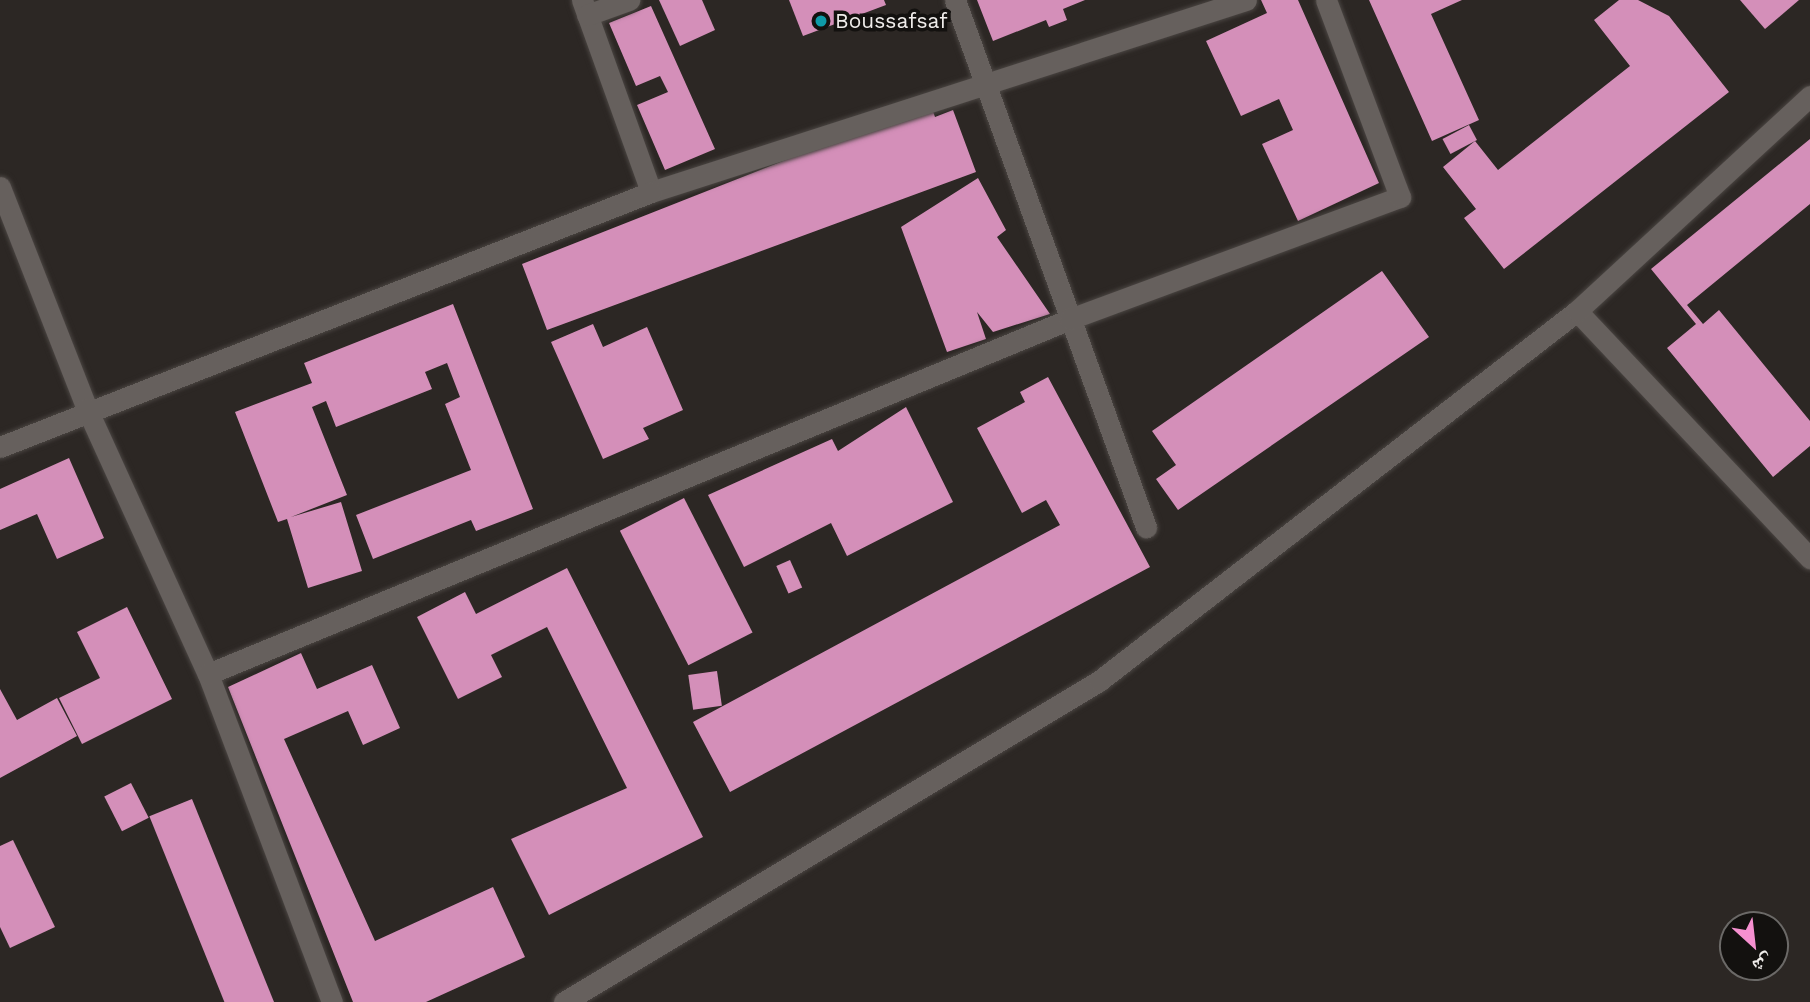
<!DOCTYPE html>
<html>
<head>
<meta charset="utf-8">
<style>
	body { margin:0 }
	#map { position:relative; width:1810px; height:1002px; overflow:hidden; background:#2c2724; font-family:"Work Sans","Noto Naskh Arabic",sans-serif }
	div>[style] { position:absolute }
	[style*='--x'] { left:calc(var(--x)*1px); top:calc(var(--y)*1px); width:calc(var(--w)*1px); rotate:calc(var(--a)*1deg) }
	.building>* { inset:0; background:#d48fb9; transform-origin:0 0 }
	.roads { filter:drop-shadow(0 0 2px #4a4542) drop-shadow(0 0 2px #4a4542) }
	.minor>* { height:21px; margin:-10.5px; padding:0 10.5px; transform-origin:10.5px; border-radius:10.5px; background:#66605d }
	.dots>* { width:19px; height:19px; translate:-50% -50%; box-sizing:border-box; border:4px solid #13110f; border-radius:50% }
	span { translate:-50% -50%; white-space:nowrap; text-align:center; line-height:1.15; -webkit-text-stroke:7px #13110f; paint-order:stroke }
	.poi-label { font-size:21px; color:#f0edeb }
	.left { translate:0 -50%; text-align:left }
	.north { position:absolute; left:1719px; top:911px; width:70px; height:70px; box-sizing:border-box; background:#13110f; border:2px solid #6b6967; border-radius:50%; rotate:153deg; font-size:19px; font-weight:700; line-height:28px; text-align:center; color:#f0edeb }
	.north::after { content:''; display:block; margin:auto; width:24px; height:32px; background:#f690d0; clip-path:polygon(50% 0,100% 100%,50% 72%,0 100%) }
</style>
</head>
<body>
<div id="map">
	<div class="building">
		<i style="clip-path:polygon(659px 0,702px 0,715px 30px,680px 46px)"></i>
		<i style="clip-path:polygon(789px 0,884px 0,886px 5px,803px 36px)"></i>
		<i style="clip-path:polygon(977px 0,1085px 0,1063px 9px,1067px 20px,1049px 27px,1046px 20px,993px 41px)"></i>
		<i style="clip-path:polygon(1261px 0,1298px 0,1379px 183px,1298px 221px,1262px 144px,1293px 130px,1279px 99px,1241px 116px,1206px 41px,1267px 13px)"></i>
		<i style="clip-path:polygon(1369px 0,1462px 0,1431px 14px,1479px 120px,1432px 141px)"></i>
		<i style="clip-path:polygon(1619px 0,1638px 0,1669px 16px,1729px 92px,1504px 269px,1464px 218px,1476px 209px,1443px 167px,1475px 141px,1498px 170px,1630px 66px,1594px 20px)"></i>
		<i style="clip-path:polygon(1740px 0,1799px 0,1765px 29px)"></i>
		<i style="clip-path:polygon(651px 6px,715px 149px,665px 170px,637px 105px,668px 92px,660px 76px,636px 86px,609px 23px)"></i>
		<i style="clip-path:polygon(930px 103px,935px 117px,953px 110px,976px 172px,547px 330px,522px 264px)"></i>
		<i style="left:1469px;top:125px;width:17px;height:30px;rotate:62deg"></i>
		<i style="clip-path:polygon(1810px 139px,1810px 204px,1687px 305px,1703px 324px,1719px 310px,1810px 421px,1810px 446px,1773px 477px,1667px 348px,1696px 324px,1651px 269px)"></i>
		<i style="clip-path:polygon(978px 178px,1006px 230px,997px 237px,1050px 314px,993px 332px,977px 312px,986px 339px,947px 352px,901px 227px)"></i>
		<i style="clip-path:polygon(1382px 271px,1429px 337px,1178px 510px,1156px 479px,1176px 465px,1152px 431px)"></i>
		<i style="clip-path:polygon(453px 304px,533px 509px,476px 531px,471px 520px,373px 559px,356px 515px,471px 470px,445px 404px,460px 397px,447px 363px,425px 372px,432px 389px,336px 427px,326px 401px,312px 407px,347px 495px,291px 517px,341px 502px,362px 571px,308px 588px,287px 519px,278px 522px,235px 412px,312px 383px,304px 363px)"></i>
		<i style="clip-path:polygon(593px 324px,603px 347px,647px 327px,683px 410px,643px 428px,649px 439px,603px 459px,551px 342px)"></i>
		<i style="clip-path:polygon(1048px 377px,1150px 567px,730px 792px,693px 722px,1060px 525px,1046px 500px,1022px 513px,977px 428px,1025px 402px,1020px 392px)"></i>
		<i style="clip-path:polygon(906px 407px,953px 502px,847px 556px,831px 523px,744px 567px,708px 495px,832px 439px,838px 451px)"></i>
		<i style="clip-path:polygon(69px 458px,104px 538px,57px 559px,37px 514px,0 530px,0 489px)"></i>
		<i style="left:684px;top:498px;width:151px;height:72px;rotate:63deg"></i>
		<i style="left:790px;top:560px;width:30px;height:15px;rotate:66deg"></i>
		<i style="clip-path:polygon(567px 568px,703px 837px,549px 915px,511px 839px,627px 788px,547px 627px,491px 655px,502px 677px,458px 699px,417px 617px,465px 592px,476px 614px)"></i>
		<i style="clip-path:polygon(127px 607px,172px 699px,82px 744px,59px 698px,100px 678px,77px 632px)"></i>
		<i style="clip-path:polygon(301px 653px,317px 689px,372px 665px,400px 728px,363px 745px,348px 711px,284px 739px,375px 941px,493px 887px,525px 957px,426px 1002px,353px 1002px,228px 687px)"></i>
		<i style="left:717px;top:671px;width:35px;height:29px;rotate:82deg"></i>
		<i style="clip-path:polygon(0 689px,17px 720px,57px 698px,77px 736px,0 778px)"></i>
		<i style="left:131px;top:783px;width:39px;height:30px;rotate:63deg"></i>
		<i style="left:192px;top:799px;width:219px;height:46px;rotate:68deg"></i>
		<i style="clip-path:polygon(13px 840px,55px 927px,10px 948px,0 927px,0 846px)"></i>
	</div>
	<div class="roads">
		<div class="minor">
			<i style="--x:582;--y:0;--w:204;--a:70.2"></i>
			<i style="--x:651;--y:192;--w:625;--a:-17.88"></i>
			<i style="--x:955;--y:0;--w:561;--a:70.08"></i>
			<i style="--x:587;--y:15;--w:45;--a:-19.7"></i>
			<i style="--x:0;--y:187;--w:238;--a:68.6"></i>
			<i style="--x:87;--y:409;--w:291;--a:65.5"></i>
			<i style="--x:208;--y:674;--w:351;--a:69.3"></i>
			<i style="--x:1577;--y:311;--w:340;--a:46.7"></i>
			<i style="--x:0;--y:447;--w:699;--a:-21.39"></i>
			<i style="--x:208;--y:674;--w:932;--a:-22.38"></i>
			<i style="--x:1070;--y:319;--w:352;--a:-20.3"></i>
			<i style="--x:1400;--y:197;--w:210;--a:-110.6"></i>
			<i style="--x:564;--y:1002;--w:624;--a:-30.96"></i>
			<i style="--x:1099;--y:681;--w:604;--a:-37.74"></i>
			<i style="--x:1577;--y:311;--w:317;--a:-42.7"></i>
		</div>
	</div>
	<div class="dots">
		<i style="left:821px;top:21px;background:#0f9aa8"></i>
	</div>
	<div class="poi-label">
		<span class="left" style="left:835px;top:21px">Boussafsaf</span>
	</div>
	<div class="north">ش</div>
</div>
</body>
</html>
